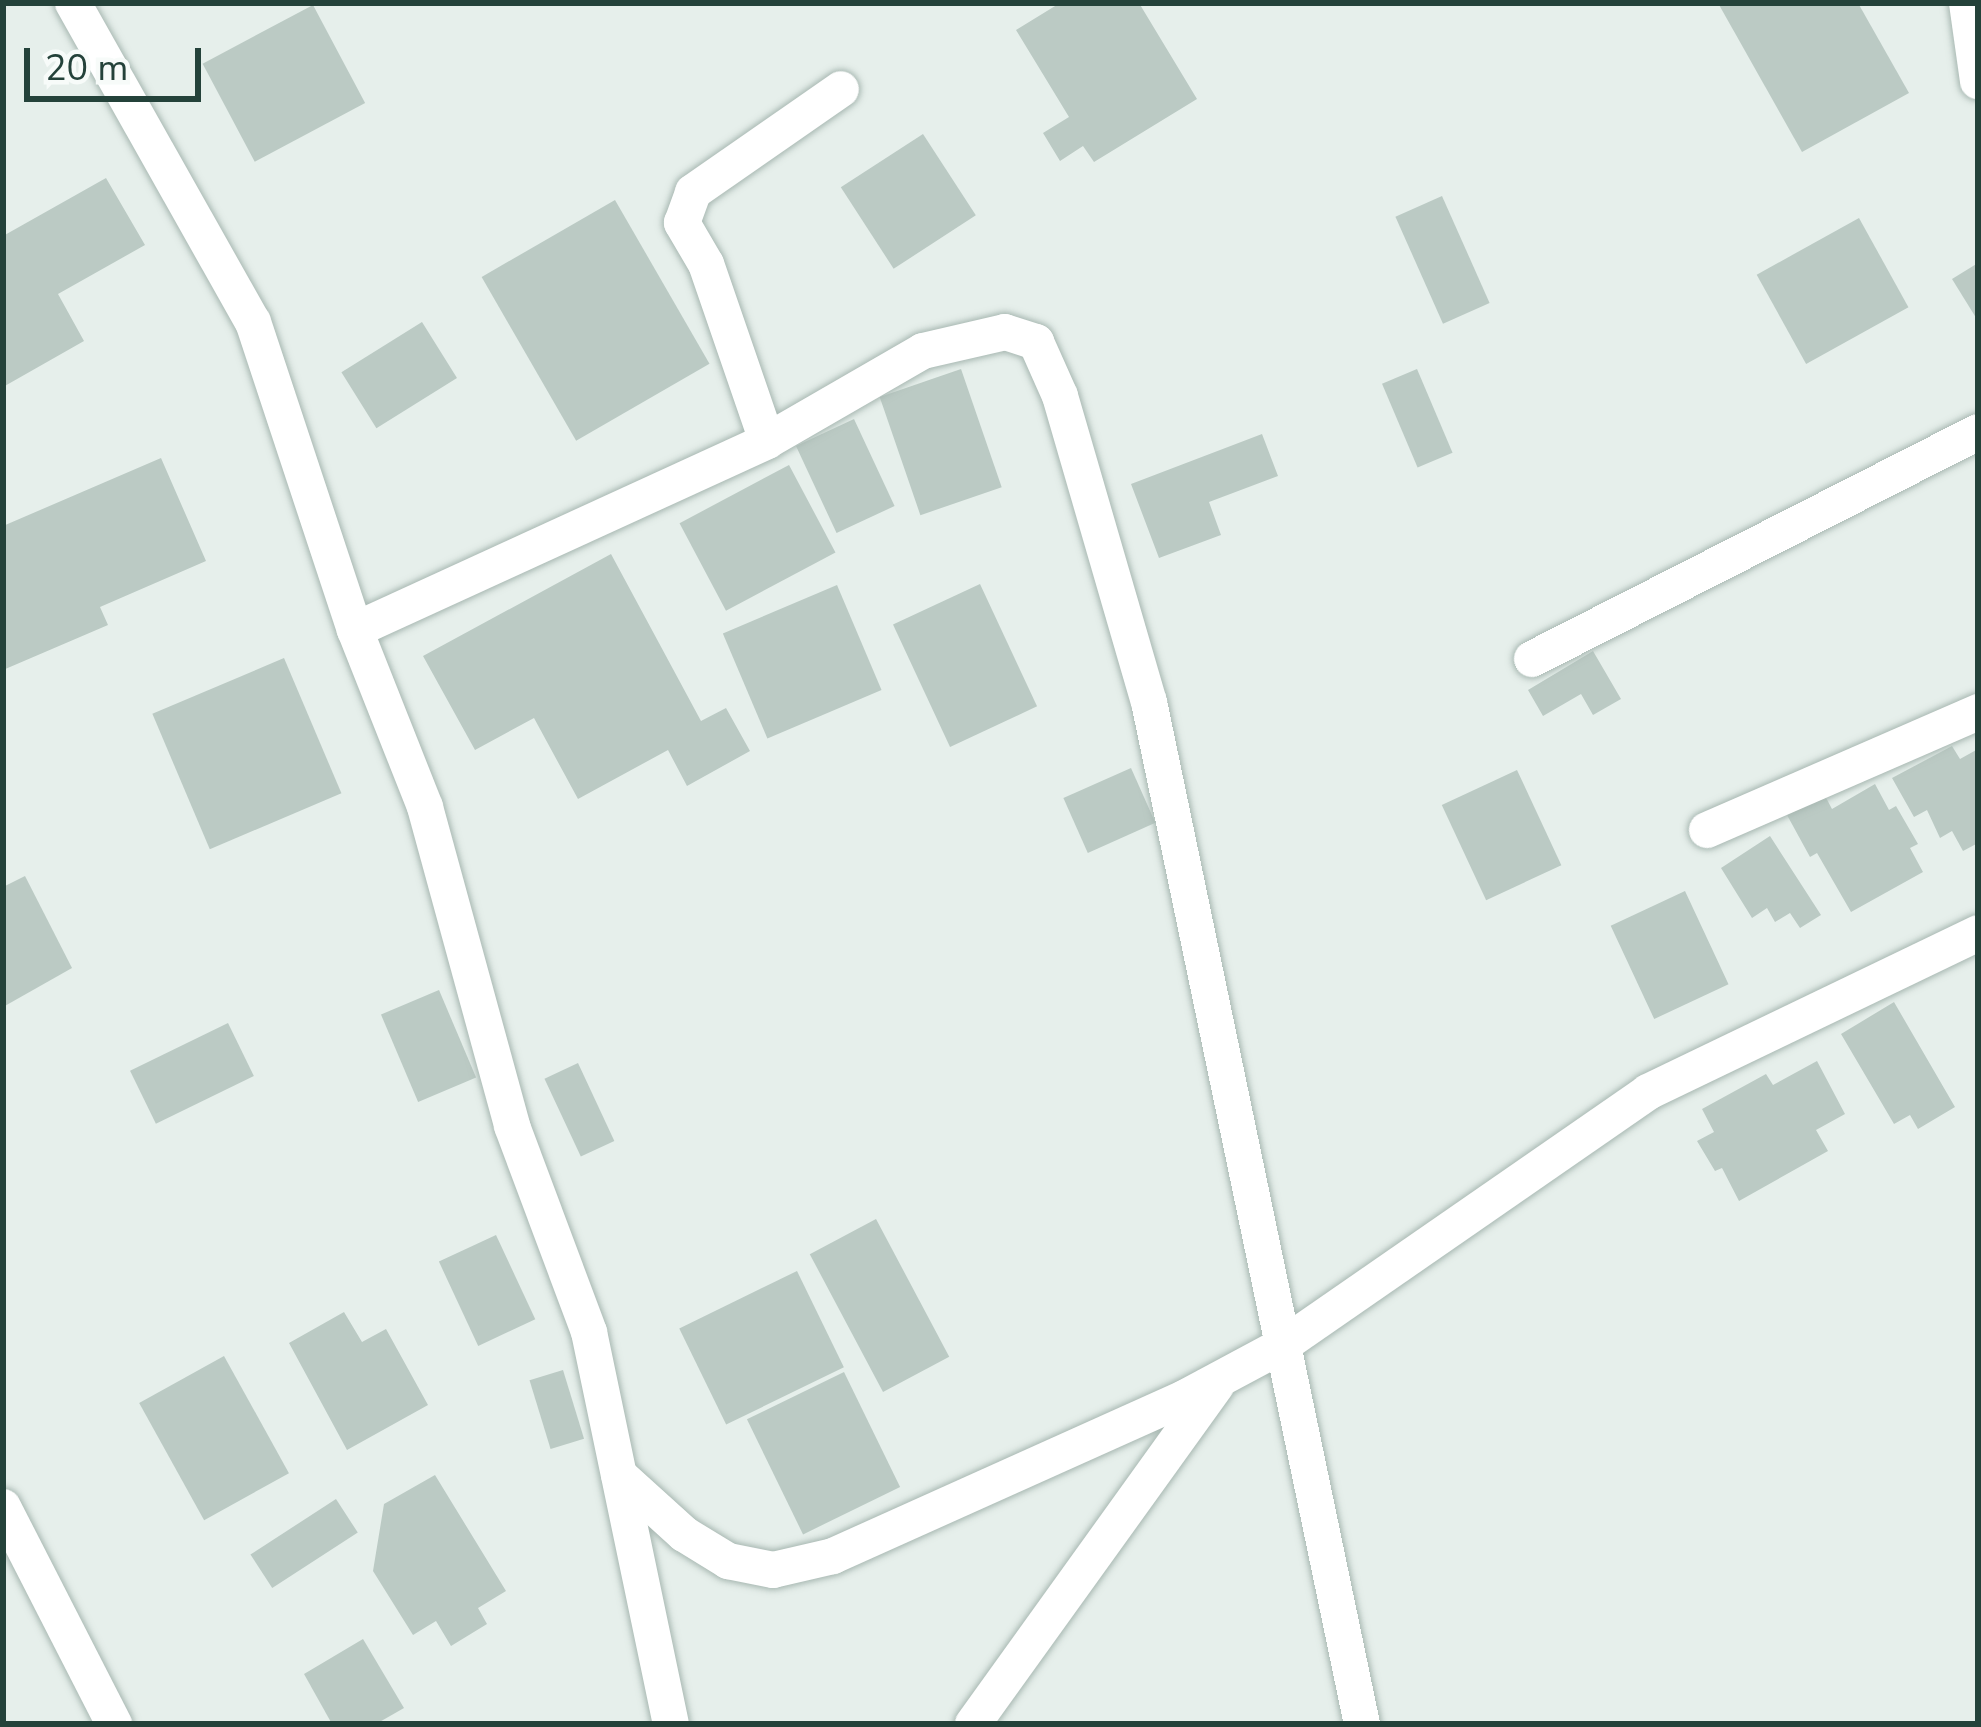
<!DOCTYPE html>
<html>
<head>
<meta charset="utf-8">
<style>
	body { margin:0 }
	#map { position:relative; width:1981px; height:1727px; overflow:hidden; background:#e6efeb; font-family:"Nunito Sans",sans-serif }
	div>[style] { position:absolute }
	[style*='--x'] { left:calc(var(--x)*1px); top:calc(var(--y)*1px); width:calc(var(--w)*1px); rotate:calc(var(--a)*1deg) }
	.building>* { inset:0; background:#bbcac4; transform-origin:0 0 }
	.roads { filter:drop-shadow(0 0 3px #a8b8b2) drop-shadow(0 0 3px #a8b8b2) }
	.minor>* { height:36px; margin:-18px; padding:0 18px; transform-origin:18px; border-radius:18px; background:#fff }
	span { translate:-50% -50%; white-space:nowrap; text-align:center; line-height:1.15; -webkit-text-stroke:12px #f7fbf9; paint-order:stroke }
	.frame { position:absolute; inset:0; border:6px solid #24423a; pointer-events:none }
	.scale { position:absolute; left:24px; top:48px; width:177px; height:54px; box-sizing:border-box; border:6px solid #24423a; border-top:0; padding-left:15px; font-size:36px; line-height:42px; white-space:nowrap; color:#24423a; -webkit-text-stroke:9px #f7fbf9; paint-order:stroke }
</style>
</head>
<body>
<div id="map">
	<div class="building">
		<i style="clip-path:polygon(1060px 3px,1139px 3px,1197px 99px,1094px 162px,1083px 146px,1060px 161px,1043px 133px,1069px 117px,1016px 30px)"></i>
		<i style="clip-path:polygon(1718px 3px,1858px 3px,1909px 93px,1802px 152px)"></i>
		<i style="left:313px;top:5px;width:111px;height:125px;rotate:62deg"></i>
		<i style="left:923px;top:134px;width:97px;height:98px;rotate:57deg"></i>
		<i style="clip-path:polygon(106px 178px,145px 245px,58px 294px,84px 341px,3px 387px,3px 236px)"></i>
		<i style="left:1442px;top:196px;width:117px;height:51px;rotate:66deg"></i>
		<i style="left:615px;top:200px;width:189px;height:154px;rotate:60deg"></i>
		<i style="left:1859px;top:218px;width:102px;height:117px;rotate:61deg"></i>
		<i style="clip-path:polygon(1978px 263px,1978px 321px,1952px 279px)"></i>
		<i style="left:422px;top:322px;width:66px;height:95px;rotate:58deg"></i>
		<i style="left:961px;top:369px;width:125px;height:86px;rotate:71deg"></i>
		<i style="left:1417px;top:369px;width:91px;height:38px;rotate:67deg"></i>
		<i style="left:854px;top:419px;width:96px;height:64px;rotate:65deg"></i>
		<i style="clip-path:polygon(1262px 434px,1278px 476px,1209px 502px,1221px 535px,1159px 558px,1131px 484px)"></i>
		<i style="clip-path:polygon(161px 458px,206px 561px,100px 607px,108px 625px,3px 670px,3px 526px)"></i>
		<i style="left:789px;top:465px;width:99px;height:124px;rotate:62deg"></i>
		<i style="clip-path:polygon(611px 554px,701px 721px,726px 708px,750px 751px,687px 786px,668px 750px,578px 799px,534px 718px,475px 750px,423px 656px)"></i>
		<i style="left:980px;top:584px;width:135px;height:96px;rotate:65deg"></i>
		<i style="left:837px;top:585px;width:114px;height:124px;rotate:67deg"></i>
		<i style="clip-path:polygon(1593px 651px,1621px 699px,1593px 715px,1581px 694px,1543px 716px,1528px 690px)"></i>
		<i style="left:284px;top:658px;width:147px;height:143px;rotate:67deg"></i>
		<i style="clip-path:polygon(1952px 746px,1960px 759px,1978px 749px,1978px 843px,1963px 851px,1952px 831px,1940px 838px,1927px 810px,1914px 817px,1892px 778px)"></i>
		<i style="left:1131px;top:768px;width:60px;height:74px;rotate:66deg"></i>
		<i style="left:1517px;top:770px;width:105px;height:83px;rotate:65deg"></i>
		<i style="clip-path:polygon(1875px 784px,1889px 810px,1896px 806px,1918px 844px,1910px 848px,1923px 872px,1851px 912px,1817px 853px,1810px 857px,1787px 815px,1824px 794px,1832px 809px)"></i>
		<i style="clip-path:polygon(1770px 836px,1821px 915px,1800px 928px,1790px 913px,1775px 922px,1767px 908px,1752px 918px,1721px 868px)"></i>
		<i style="clip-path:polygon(25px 876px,72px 968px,3px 1007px,3px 887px)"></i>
		<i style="left:1685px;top:891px;width:103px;height:82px;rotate:65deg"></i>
		<i style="left:439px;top:990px;width:95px;height:63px;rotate:67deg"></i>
		<i style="clip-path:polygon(1894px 1002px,1955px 1107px,1918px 1129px,1910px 1115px,1894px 1124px,1841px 1034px)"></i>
		<i style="left:228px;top:1023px;width:59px;height:109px;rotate:64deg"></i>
		<i style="clip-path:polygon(1817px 1061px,1845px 1114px,1816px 1130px,1828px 1151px,1739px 1201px,1722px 1168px,1715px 1171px,1697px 1141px,1714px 1132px,1702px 1109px,1766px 1074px,1773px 1085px)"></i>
		<i style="left:578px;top:1063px;width:86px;height:37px;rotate:65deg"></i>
		<i style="left:876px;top:1219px;width:156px;height:75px;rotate:62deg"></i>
		<i style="left:496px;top:1235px;width:93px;height:63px;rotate:65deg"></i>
		<i style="left:797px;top:1271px;width:107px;height:131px;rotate:64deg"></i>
		<i style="clip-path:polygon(344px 1312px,362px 1342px,386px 1329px,428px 1405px,347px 1450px,289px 1343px)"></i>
		<i style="left:224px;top:1356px;width:134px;height:97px;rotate:61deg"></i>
		<i style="left:563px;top:1370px;width:72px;height:35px;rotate:73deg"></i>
		<i style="left:844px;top:1372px;width:128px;height:108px;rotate:64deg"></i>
		<i style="clip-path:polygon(435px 1475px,506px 1591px,478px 1608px,487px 1624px,451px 1646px,436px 1621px,413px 1635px,373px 1571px,384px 1504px)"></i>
		<i style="left:336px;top:1499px;width:40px;height:102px;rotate:57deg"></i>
		<i style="clip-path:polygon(363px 1639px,404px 1708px,376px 1724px,332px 1724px,304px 1674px)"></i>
	</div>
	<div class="roads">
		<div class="minor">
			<i style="--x:73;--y:3;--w:366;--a:60.6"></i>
			<i style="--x:253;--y:322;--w:324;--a:71.7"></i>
			<i style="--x:355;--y:630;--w:190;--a:68.4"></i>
			<i style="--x:425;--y:807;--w:331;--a:74.7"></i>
			<i style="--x:512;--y:1126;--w:220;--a:69.5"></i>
			<i style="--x:589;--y:1332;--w:400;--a:78.2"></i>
			<i style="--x:1967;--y:3;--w:79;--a:82"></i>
			<i style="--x:767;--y:441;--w:187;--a:-109"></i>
			<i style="--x:706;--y:264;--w:48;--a:-120.3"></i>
			<i style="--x:682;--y:223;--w:33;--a:-70"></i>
			<i style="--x:693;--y:192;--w:180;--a:-34.8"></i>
			<i style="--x:355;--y:630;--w:453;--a:-24.6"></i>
			<i style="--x:767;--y:441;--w:180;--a:-30"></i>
			<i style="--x:923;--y:351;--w:84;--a:-13"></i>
			<i style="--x:1005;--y:332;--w:33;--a:18"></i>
			<i style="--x:1036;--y:342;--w:59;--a:66"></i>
			<i style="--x:1060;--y:396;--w:319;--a:73.8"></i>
			<i style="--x:1149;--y:702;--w:1044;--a:78.23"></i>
			<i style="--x:1532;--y:659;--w:500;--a:-26.97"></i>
			<i style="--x:1707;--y:830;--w:296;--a:-23.5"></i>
			<i style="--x:619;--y:1475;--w:88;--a:42.2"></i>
			<i style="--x:684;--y:1534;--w:52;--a:31.5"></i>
			<i style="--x:728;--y:1561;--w:46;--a:11.3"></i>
			<i style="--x:773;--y:1570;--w:62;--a:-13.1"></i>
			<i style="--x:833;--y:1556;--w:387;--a:-24.2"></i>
			<i style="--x:1186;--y:1397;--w:110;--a:-28.2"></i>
			<i style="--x:1283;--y:1345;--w:444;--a:-34.7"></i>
			<i style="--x:1648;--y:1092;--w:366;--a:-25.7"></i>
			<i style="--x:3;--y:1507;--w:244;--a:62.9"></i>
			<i style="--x:973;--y:1724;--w:416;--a:-54.3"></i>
		</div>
	</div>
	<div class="frame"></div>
	<div class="scale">20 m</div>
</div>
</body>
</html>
